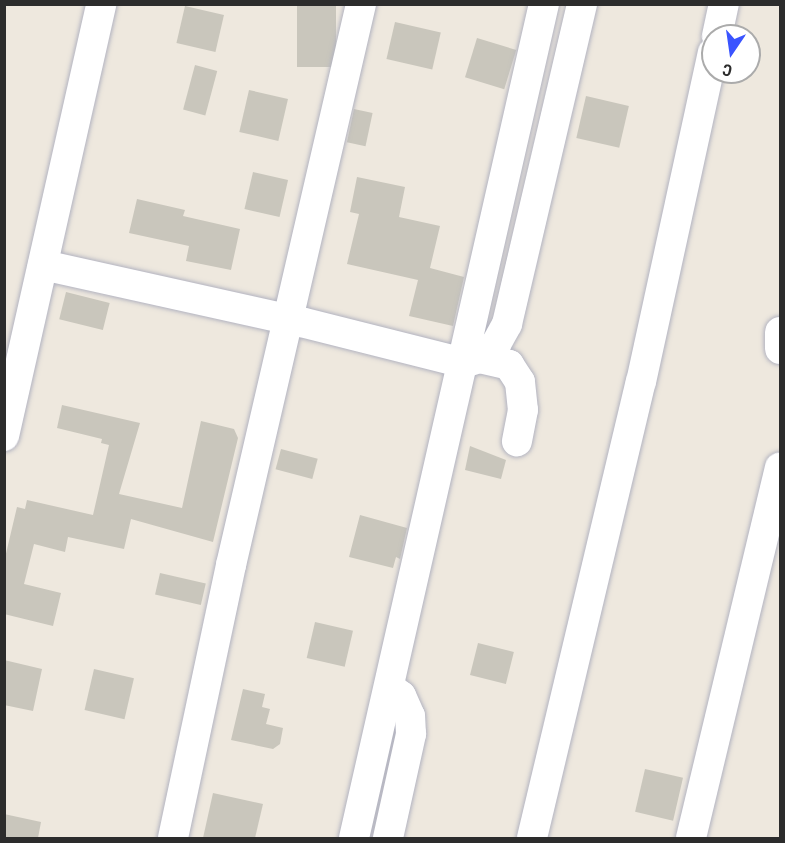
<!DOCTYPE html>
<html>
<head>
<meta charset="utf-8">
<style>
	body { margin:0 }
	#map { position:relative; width:785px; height:843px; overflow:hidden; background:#eee8de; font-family:"Roboto Condensed",sans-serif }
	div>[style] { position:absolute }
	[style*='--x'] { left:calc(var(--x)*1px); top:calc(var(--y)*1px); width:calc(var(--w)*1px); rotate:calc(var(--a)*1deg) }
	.building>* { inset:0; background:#c9c6bc; transform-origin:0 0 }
	.roads { filter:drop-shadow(0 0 2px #b2b3c0) drop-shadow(0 0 2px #b2b3c0) }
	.minor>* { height:30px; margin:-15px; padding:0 15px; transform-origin:15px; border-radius:15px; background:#fff }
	span { translate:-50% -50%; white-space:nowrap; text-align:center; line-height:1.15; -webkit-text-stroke:5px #fff; paint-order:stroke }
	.frame { position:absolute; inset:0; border:6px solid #2c2c2c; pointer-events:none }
	.north { position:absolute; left:701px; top:24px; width:60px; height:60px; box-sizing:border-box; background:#fff; border:2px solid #ababab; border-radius:50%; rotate:193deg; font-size:16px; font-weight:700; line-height:24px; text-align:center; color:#2c2c2c }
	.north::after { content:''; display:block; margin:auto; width:21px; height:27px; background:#3a54ff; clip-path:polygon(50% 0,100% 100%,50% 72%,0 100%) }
</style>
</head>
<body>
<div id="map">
	<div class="building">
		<i style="left:297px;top:4px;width:39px;height:63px"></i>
		<i style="left:185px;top:6px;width:40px;height:38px;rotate:13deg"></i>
		<i style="left:395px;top:22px;width:47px;height:38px;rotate:13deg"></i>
		<i style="left:477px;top:38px;width:41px;height:41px;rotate:17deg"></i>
		<i style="left:195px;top:65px;width:23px;height:46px;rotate:15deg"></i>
		<i style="left:249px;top:90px;width:40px;height:43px;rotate:13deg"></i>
		<i style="left:586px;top:96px;width:44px;height:43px;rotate:13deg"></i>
		<i style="left:354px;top:109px;width:19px;height:34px;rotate:12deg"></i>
		<i style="left:253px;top:172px;width:36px;height:38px;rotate:13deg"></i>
		<i style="clip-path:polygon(357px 177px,405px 187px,399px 217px,440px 226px,430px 268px,464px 277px,453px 326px,409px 316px,418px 280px,347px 264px,359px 214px,350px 212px)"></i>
		<i style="clip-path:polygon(137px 199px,185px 210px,183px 216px,240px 229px,231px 270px,186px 261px,189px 246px,129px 233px)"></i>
		<i style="left:66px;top:292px;width:45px;height:28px;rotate:14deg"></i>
		<i style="clip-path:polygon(62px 405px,140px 423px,119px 494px,182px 508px,201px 421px,234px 429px,238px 438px,213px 542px,131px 519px,124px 549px,68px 537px,65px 552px,34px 544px,24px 584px,61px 593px,53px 626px,4px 614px,4px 562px,17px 507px,25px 509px,27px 500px,93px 515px,109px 445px,101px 443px,102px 439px,57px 428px)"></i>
		<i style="clip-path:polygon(470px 446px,506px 460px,501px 479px,465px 470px)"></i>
		<i style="left:281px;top:449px;width:38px;height:21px;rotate:15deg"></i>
		<i style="clip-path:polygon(360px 515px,407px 528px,400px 559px,396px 557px,393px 568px,349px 557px)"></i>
		<i style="left:160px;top:573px;width:47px;height:22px;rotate:13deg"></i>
		<i style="left:315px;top:622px;width:39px;height:37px;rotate:13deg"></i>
		<i style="left:478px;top:643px;width:37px;height:33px;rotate:14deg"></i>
		<i style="clip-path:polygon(4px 660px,42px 669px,33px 711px,4px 705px)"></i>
		<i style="left:94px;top:669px;width:41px;height:42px;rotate:13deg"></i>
		<i style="clip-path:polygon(243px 689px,265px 694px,262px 707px,270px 709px,266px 724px,283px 728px,280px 744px,273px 749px,231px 740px)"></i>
		<i style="left:645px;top:769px;width:39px;height:44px;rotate:13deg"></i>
		<i style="clip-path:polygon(213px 793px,263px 804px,255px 838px,203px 838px)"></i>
		<i style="clip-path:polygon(4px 814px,41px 822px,38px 838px,4px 838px)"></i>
	</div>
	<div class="roads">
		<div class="minor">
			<i style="--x:717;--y:36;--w:33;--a:-78"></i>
			<i style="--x:43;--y:265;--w:264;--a:12.5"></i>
			<i style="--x:301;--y:322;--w:168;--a:14.1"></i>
			<i style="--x:464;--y:363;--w:16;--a:-18"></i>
			<i style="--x:479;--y:358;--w:22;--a:-39"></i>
			<i style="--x:496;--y:344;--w:23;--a:-61"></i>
			<i style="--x:507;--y:324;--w:329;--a:-76.8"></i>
			<i style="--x:780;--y:332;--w:17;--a:90"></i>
			<i style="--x:479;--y:358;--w:31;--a:13"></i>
			<i style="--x:509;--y:365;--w:20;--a:57"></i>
			<i style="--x:520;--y:382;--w:28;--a:84"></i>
			<i style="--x:523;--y:410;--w:32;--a:101"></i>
			<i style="--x:4;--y:436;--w:443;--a:-77.3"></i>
			<i style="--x:173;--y:838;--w:279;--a:-78"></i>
			<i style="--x:231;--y:565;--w:576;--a:-76.95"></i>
			<i style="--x:354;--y:838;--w:855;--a:-77.17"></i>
			<i style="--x:388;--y:838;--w:107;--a:-77.5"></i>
			<i style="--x:411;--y:734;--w:18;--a:-93"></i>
			<i style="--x:410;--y:716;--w:22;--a:-114"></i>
			<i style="--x:401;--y:696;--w:15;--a:-143"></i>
			<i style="--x:532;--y:838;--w:469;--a:-76.6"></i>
			<i style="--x:641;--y:382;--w:337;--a:-77.7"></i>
			<i style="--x:691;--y:838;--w:381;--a:-76.5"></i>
		</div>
	</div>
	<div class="frame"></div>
	<div class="north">С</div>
</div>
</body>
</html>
